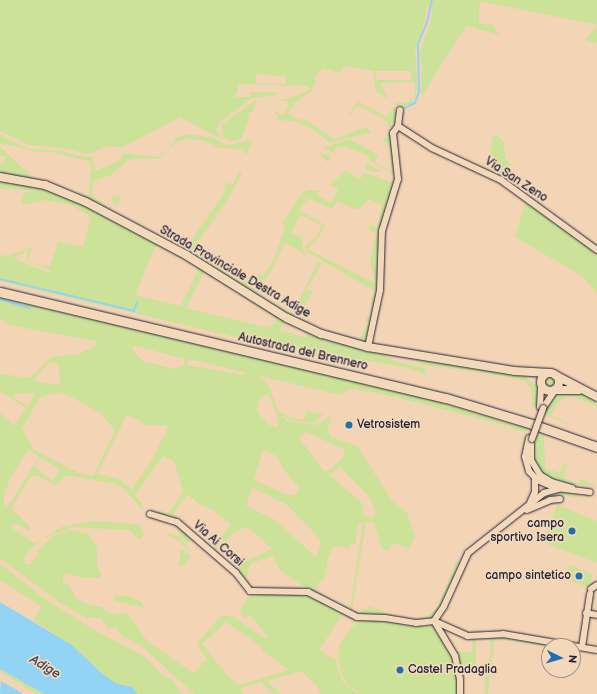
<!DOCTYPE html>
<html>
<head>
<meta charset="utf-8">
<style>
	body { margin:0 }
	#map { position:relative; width:597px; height:694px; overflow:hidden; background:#f3d4b5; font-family:"Balsamiq Sans",sans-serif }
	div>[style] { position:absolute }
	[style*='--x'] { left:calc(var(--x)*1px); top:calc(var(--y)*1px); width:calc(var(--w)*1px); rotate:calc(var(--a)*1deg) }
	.green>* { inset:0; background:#cce298; transform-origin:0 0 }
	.round { border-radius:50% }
	.water>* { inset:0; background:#93d4f4 }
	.stream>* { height:1.5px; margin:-0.75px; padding:0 0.75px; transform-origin:0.75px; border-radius:0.75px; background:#93d4f4 }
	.roads { filter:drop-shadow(0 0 1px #22223b) drop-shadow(0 0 1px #22223b) }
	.minor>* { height:6px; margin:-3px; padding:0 3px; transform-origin:3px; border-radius:3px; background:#f3d8ba }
	.major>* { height:8px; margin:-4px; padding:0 4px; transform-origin:4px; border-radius:4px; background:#f3d8ba }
	.major>.ring { margin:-4px; padding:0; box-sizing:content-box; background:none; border:8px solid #f3d8ba; border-radius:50% }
	.highway>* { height:9px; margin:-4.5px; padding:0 4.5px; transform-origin:4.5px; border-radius:4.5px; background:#f3d8ba }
	.bridges { filter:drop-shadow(0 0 1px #22223b) drop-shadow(0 0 1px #22223b) }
	.minor-bridge>* { height:6px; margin:-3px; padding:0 3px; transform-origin:3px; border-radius:3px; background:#f3d8ba }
	.dots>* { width:11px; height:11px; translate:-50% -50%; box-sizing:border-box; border:2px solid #f3d8ba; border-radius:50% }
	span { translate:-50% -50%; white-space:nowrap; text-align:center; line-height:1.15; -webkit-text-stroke:3.5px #f3d8ba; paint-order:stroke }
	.street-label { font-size:12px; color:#22223b }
	.poi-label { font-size:12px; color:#22223b }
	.left { translate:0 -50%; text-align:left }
	.right { translate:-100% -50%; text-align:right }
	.water-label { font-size:13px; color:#394660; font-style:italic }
	.north { position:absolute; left:541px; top:638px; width:40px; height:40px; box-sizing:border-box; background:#f3d8ba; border:1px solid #9f8f87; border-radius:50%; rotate:95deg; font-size:11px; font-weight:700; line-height:16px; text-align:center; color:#22223b }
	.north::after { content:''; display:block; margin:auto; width:14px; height:18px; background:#1f6fb2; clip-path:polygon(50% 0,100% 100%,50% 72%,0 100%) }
</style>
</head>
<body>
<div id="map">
	<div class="green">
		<i style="clip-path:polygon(evenodd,0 0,597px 0,597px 25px,480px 1px,478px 23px,493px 25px,500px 35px,466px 26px,421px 97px,422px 65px,419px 55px,431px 20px,432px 8px,426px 7px,425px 20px,415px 53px,418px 88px,412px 104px,402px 108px,376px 91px,373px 71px,344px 66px,341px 73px,324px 68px,319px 72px,314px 79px,317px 81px,312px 88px,314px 90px,298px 100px,288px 113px,299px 120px,305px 119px,334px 139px,366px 127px,372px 132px,330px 143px,314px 130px,295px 121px,276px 120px,279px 116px,275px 114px,276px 111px,283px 115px,289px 107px,288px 101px,278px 101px,309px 91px,308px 86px,239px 84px,235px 97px,250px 97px,251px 92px,277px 92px,277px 95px,252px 98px,219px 123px,217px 131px,223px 140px,180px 117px,123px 147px,105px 147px,87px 154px,63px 148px,29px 145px,0 131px,0 0,375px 71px,411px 71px,412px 75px,410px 80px,377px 80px,375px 71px,0 0,256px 74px,286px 77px,286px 84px,256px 83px,256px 74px,0 0,380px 83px,415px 82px,415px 94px,409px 102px,394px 103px,388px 99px,380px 83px)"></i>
		<i style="clip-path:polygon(597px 26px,597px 43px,585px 40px)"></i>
		<i style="clip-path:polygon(257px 99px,253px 112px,249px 112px,247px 116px,250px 117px,241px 139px,231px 141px,223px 137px,222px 124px)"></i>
		<i style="clip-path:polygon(358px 101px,387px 117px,393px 107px,397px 110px,396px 120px,391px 122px,392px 127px,389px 128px,387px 121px,358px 105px,350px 116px,349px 115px)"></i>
		<i style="clip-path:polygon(391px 131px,396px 176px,372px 162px,368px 156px,347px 147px,337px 147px,334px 153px,324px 148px,350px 139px,378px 155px,375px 163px,392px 172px,390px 146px,383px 141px,388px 132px)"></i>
		<i style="clip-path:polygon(0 134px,21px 146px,30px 149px,61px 151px,85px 157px,92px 156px,95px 171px,118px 161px,124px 153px,158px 157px,167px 150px,175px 140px,174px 138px,187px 134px,214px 138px,227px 146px,253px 139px,246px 155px,242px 149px,220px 148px,202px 140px,186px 139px,176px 142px,158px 159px,136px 158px,128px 160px,111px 175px,94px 181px,91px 194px,114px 213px,87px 200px,78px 191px,87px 196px,89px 195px,91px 162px,51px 152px,37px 152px,5px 144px,4px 146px,0 143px)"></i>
		<i style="clip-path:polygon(496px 134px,504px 142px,505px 157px,511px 166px,508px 169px,505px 166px,503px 179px,499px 177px,497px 160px,490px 153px,492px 138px)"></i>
		<i style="clip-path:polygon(0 147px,27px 172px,36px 180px,0 174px,0 163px,4px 163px,5px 157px,0 155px)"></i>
		<i style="clip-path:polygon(317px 151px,331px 157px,327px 162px)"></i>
		<i style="clip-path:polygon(367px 163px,380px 171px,381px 172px,365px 170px)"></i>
		<i style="clip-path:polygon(evenodd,345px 170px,360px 179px,364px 173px,395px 183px,381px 236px,378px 293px,307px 252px,305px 247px,316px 237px,322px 225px,300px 215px,291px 233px,301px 237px,303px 234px,302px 248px,307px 255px,285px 243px,266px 280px,263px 279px,259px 285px,251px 281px,248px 286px,258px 291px,258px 295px,293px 314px,318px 261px,322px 264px,306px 290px,313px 291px,298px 318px,319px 329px,359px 340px,368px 323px,365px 321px,366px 318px,370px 317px,373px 294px,377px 297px,367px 344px,323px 332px,293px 319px,185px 249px,223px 195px,226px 182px,233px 185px,239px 171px,242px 173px,231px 194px,192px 251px,243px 284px,249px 276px,255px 280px,259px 273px,263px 276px,275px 257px,285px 227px,282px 224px,302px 193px,308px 190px,320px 190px,317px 195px,331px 203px,338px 189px,330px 185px,345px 170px,308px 198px,332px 209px,337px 201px,355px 209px,360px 209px,369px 199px,382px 205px,377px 228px,370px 224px,368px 229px,376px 233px,370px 260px,375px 283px,307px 249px,319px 237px,325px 225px,299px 210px,308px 198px)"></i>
		<i style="clip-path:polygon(evenodd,0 179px,37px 186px,67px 196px,201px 266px,286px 320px,380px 352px,393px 360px,425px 368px,426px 375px,408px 368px,363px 360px,356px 361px,356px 366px,0 281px,0 255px,8px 256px,32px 247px,28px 262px,50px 267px,58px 241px,83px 247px,91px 217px,71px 205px,45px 200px,21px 205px,24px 192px,37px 191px,0 188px,0 179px,156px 245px,199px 268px,181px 306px,135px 295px,156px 245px,0 179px,28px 250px,26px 261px,50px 270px,49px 273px,13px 258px,28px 250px,0 179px,204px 272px,277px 319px,270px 328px,186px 308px,204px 272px,0 179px,285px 322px,307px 333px,308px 333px,305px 337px,278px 330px,285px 322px)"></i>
		<i class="round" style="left:111.5px;top:194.5px;width:9px;height:9px"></i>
		<i style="clip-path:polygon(525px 203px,597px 244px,597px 293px,582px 276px,515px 237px)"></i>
		<i style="clip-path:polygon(evenodd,0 298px,411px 394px,528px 429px,527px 431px,517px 431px,511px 427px,415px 402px,372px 392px,351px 389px,340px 395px,260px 376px,269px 386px,278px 411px,290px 417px,304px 420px,306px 411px,323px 414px,315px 423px,289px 420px,278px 412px,287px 421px,318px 425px,330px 416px,332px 417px,327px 430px,331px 437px,357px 446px,391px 499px,407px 513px,415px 538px,409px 548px,392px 543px,389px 551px,385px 551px,380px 545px,374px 522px,366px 521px,352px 610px,361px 614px,363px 608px,367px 610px,369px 606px,400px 618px,369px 613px,360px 616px,308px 590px,280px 570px,273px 556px,252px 563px,248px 569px,248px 577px,243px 578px,237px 570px,240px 564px,272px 549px,253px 531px,246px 527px,236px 531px,226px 541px,223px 539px,214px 551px,212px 551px,171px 514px,167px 516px,144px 507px,142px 509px,124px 489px,115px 484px,67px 475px,56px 485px,35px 475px,31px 477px,11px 508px,31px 528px,29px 530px,16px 524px,11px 525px,12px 528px,34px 543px,41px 540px,24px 556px,25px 564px,30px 564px,39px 553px,36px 552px,53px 536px,69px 530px,89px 534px,97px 549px,97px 566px,101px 575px,99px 578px,86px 578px,64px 573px,62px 582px,70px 586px,75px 597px,83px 603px,102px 607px,110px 614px,127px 613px,147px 641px,192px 672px,195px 672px,207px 659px,197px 646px,199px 640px,221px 616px,232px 616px,266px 639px,268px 636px,250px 615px,244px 618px,240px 611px,247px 598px,257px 595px,295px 593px,312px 597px,357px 621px,351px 625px,354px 620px,342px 615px,319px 650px,333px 659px,334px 656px,342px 681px,352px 690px,358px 693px,359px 691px,348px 686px,341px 673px,338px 654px,340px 644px,351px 628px,359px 622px,380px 620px,409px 626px,433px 626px,456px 664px,458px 694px,321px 694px,317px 686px,301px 671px,267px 681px,281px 694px,274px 694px,261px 682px,240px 689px,244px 694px,194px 694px,144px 648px,130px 639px,124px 638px,117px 628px,108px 628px,101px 618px,87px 618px,59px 602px,0 558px,0 413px,14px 426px,26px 408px,0 391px,0 374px,30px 378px,51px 357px,79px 354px,96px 345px,96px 341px,9px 325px,0 318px,0 298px,132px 345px,185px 359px,184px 366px,174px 369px,143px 361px,134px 352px,132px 345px,0 298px,188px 359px,244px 372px,243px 375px,187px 365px,188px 359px,0 298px,49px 362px,59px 364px,60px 385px,33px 381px,49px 362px,0 298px,62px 392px,102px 414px,115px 431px,93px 476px,79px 473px,34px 450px,22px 428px,41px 396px,62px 392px,0 298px,35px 393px,28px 406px,12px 397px,15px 394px,35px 393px,0 298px,268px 393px,277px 416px,278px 427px,269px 425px,257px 411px,258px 401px,268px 393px,0 298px,127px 414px,147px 425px,169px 426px,149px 465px,132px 489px,119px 479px,97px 474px,127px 414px,0 298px,307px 432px,345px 450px,343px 458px,327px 471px,324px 471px,299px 438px,302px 433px,307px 432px,0 298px,28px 449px,39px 457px,9px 505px,6px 506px,3px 501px,9px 480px,28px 449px,0 298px,263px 449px,278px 457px,283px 469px,299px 487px,296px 496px,285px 494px,254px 480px,263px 449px,0 298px,163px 456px,174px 461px,183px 491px,168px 514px,144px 507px,135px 495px,163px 456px,0 298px,41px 458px,60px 469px,53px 481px,35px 467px,41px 458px,0 298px,340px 467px,368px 495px,375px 508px,375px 517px,364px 516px,362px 503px,329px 475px,340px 467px,0 298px,252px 487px,287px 505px,321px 540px,317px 558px,274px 519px,246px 506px,252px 487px,0 298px,188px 494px,200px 505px,212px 509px,231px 524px,212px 550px,173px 514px,188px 494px,0 298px,359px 523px,363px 523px,350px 609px,317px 591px,318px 583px,325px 578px,328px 557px,333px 546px,350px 548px,351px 544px,355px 544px,359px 523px,0 298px,226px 622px,263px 648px,261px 650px,289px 670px,239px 685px,226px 674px,202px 644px,226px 622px)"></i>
		<i style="clip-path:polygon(412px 357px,526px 377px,537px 386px,539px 400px,536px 407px,532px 407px,531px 389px,525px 381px,475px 371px,423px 365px,413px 360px)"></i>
		<i class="round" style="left:543.5px;top:376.5px;width:11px;height:11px"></i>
		<i style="clip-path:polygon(574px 391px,597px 402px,597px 406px,570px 396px,558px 402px,551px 415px,578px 427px,543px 414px,555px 393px)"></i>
		<i style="clip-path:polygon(536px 433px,544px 435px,545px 468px,560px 473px,563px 464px,567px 465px,563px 477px,578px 484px,581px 479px,597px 486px,569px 484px,552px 479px,541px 472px,533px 459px,533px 446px)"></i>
		<i style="clip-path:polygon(561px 491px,587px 499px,556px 494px,535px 504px,541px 497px)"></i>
		<i style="clip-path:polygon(557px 505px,597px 521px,597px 563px,542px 542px)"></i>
		<i style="clip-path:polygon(91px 521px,139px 524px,144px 534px,139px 539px,129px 530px,74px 527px,44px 538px,61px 527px)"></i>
		<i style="clip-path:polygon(178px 527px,191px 539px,187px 544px,177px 530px)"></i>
		<i style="clip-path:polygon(169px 533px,179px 536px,190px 551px,175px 538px,166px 535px)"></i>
		<i style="clip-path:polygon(181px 549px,191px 556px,183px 567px,179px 566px)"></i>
		<i style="clip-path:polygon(456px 561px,461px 561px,439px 611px,431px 618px,422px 621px,438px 607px)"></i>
		<i style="clip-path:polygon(0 564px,45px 599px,94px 630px,146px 657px,160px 673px,173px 680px,182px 694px,138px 694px,132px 687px,117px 684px,100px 672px,72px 645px,34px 621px,41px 606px,0 580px)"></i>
		<i style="left:569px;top:565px;width:26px;height:14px;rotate:21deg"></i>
		<i style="clip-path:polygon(115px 595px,129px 596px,140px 601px,145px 608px,113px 600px)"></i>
		<i style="clip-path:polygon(496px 635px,548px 643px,549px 646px,495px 639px,488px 694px,485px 694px,485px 671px,491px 654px,490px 639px,476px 639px,476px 671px,464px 671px,462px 694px,462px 671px,456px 652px,472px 652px,472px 638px)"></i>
		<i style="clip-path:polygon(0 669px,44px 694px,37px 694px,0 672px)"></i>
	</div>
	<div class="water">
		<i style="clip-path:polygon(0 602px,72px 645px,100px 672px,117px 684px,132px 687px,138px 694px,44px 694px,0 669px)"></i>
		<i style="clip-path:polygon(1px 681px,17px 690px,23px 694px,0 694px)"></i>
	</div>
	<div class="stream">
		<i style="--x:405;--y:108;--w:11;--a:-27"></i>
		<i style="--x:415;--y:103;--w:12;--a:-70"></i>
		<i style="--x:419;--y:92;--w:48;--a:-91.2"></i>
		<i style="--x:418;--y:44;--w:23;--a:-67"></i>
		<i style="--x:427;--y:23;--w:24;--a:-78"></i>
		<i style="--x:0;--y:279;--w:138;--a:13.4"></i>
		<i style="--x:134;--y:311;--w:9;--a:-72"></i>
		<i style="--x:0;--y:299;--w:31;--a:17"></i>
	</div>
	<div class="roads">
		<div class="minor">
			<i style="--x:398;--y:126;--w:40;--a:32.9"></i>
			<i style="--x:432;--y:148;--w:76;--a:24.9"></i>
			<i style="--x:501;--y:180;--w:119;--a:36.1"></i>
			<i style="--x:368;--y:347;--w:58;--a:-78.1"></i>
			<i style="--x:380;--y:290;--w:59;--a:-88.1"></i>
			<i style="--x:382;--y:231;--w:54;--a:-72.9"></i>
			<i style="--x:398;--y:179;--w:46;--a:-96.2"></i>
			<i style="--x:393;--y:133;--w:9;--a:-54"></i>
			<i style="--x:398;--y:126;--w:16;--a:-83"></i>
			<i style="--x:540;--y:407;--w:21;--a:-87"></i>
			<i style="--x:543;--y:408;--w:22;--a:-56"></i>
			<i style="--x:529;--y:438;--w:19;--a:102"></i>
			<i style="--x:525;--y:457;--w:15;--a:74"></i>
			<i style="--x:529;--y:471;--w:12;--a:48"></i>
			<i style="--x:537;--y:480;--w:21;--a:23"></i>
			<i style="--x:556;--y:488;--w:34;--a:7"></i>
			<i style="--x:531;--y:444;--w:16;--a:90"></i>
			<i style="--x:531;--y:460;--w:17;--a:59"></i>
			<i style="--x:540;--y:475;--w:13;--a:32"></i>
			<i style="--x:551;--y:482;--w:22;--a:16"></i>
			<i style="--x:530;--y:503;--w:12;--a:-66"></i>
			<i style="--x:535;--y:492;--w:14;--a:-90"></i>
			<i style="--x:527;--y:510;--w:25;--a:-23"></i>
			<i style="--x:550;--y:500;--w:10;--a:-6"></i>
			<i style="--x:150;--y:514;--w:28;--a:17"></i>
			<i style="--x:177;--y:522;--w:78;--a:40.8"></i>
			<i style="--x:236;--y:573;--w:23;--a:52"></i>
			<i style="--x:250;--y:591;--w:58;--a:1"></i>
			<i style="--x:308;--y:592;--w:55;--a:27"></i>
			<i style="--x:357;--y:617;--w:28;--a:2"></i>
			<i style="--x:385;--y:618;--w:31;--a:9"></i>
			<i style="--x:416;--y:623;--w:18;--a:-6"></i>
			<i style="--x:434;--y:621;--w:37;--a:24"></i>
			<i style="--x:468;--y:636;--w:35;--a:-3"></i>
			<i style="--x:503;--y:634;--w:95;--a:9.7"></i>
			<i style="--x:591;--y:589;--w:7;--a:-34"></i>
			<i style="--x:586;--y:613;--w:11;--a:10"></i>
			<i style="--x:434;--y:621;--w:18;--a:-56"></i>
			<i style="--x:444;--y:606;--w:58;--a:-65.6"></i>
			<i style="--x:468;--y:553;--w:97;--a:-38.3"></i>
			<i style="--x:544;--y:493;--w:15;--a:-16"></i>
			<i style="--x:434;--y:621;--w:41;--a:59"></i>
			<i style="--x:455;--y:656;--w:24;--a:78"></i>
			<i style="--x:460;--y:679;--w:15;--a:90"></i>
			<i style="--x:582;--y:647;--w:54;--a:-81.4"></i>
		</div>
		<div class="major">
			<i style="--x:0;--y:177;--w:46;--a:10.1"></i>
			<i style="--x:45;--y:185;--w:44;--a:22.5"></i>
			<i style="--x:86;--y:202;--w:113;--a:27.9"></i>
			<i style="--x:186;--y:255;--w:119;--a:32"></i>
			<i style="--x:287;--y:318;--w:38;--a:25"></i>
			<i style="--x:322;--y:334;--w:48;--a:15.8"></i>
			<i style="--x:368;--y:347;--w:148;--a:9.3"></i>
			<i style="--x:514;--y:371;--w:36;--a:3"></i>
			<i class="ring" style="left:541px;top:373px;width:10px;height:10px"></i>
			<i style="--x:555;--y:375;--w:47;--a:27.6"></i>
			<i style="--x:555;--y:390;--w:24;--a:0"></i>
		</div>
		<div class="highway">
			<i style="--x:0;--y:292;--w:458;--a:13.4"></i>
			<i style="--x:446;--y:398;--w:90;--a:16.8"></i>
			<i style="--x:532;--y:424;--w:69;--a:19.5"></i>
		</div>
	</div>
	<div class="bridges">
		<div class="minor-bridge">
			<i style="--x:532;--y:439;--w:33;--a:-70"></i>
		</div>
	</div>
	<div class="dots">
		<i style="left:349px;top:425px;background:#1f6fb2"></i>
		<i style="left:572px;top:531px;background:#1f6fb2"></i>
		<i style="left:579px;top:576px;background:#1f6fb2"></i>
		<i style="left:400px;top:670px;background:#1f6fb2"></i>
	</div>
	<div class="street-label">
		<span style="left:516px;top:180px;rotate:33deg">Via San Zeno</span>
		<span style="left:235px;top:272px;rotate:30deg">Strada Provinciale Destra Adige</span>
		<span style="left:303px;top:352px;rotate:13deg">Autostrada del Brennero</span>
		<span style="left:218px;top:544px;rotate:41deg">Via Ai Corsi</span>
	</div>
	<div class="poi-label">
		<span class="left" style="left:357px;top:425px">Vetrosistem</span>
		<span class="right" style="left:564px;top:531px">campo<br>sportivo Isera</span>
		<span class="right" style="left:571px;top:576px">campo sintetico</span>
		<span class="left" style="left:408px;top:670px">Castel Pradaglia</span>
	</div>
	<div class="water-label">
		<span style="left:45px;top:667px;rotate:31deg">Adige</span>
	</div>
	<div class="north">N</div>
</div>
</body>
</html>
